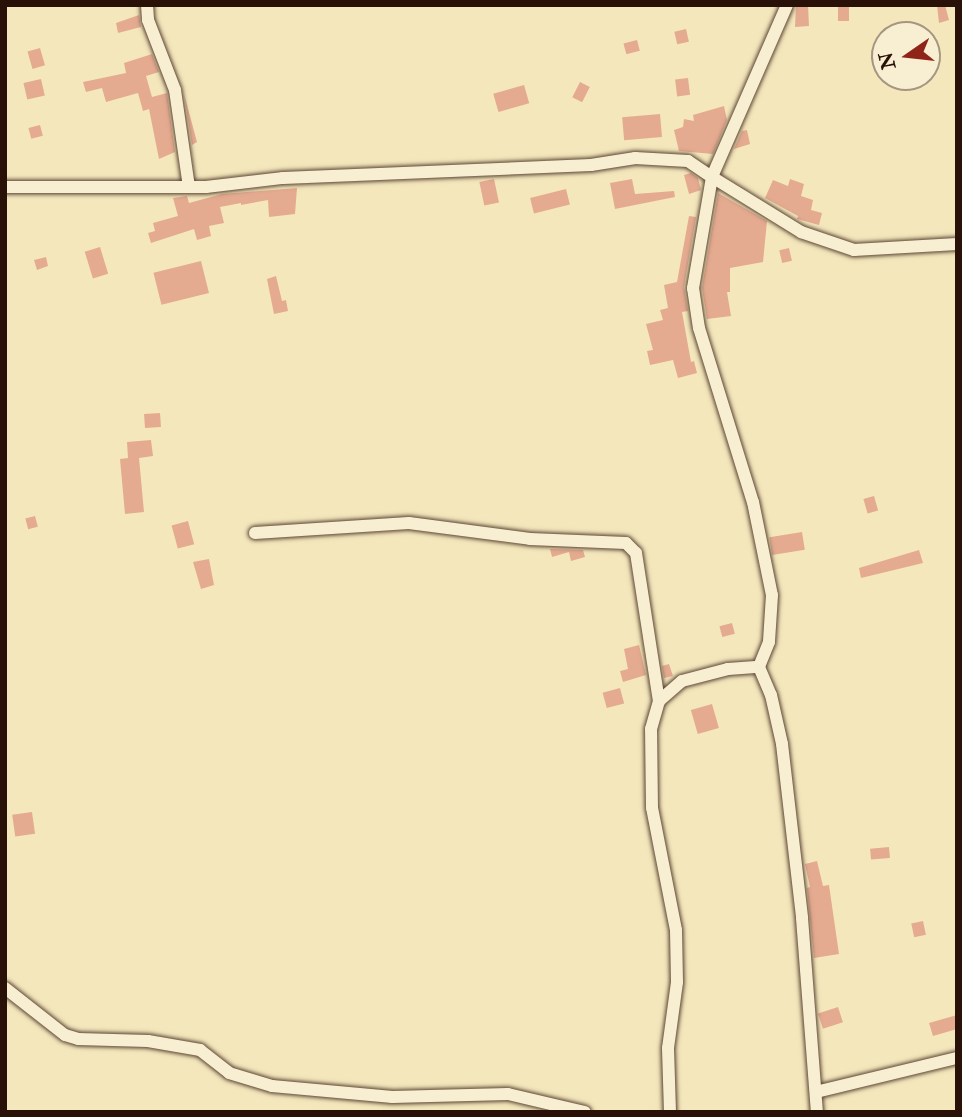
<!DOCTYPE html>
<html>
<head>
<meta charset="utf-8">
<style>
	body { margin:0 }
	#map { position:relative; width:962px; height:1117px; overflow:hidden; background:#f4e7bc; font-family:"IM FELL Double Pica",serif }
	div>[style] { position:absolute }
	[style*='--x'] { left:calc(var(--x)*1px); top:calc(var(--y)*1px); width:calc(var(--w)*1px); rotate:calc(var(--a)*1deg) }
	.building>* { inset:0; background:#e5ab91; transform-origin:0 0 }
	.roads { filter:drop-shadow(0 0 2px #5c4634) drop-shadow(0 0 2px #5c4634) }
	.minor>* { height:12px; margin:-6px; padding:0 6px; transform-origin:6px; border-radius:6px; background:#f8efd3 }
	span { translate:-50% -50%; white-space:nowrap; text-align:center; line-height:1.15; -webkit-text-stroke:5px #f8efd3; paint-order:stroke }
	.frame { position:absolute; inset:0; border:7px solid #291107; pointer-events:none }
	.north { position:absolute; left:871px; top:21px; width:70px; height:70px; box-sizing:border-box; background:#f8efd3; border:2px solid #a59681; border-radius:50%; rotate:256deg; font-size:19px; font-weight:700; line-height:28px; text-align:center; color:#291107 }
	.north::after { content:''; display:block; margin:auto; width:24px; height:32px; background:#8f2418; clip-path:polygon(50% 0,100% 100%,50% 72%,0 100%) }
</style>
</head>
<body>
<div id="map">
	<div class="building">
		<i style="clip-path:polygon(796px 5px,808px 5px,809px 26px,795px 27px)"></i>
		<i style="left:838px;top:5px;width:11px;height:16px"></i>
		<i style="clip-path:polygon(937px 5px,945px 5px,949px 20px,939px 23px)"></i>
		<i style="clip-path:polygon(139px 15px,141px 27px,118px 33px,116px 23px)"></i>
		<i style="left:686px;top:29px;width:13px;height:12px;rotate:77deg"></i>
		<i style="left:637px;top:40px;width:11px;height:14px;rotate:75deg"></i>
		<i style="left:40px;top:48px;width:18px;height:13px;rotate:74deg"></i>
		<i style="clip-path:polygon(152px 54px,159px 72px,146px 76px,152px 97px,167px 93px,175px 152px,159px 159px,149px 109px,143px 111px,138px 93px,106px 102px,102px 88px,86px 92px,83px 82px,126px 73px,124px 63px)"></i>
		<i style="left:688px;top:78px;width:17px;height:13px;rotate:83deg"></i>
		<i style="left:41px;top:79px;width:17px;height:18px;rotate:77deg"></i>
		<i style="left:580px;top:82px;width:11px;height:17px;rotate:27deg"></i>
		<i style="left:524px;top:85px;width:19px;height:32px;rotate:74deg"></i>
		<i style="clip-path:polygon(184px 94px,197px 142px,192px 145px)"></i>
		<i style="clip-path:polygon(724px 106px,727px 120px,713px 154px,679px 151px,674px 130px,683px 127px,684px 119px,694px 121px,693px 115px)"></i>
		<i style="left:660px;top:114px;width:23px;height:38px;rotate:85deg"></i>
		<i style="left:40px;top:125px;width:11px;height:12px;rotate:75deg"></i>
		<i style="clip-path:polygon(747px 130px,750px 144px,734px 149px,742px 131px)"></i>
		<i style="clip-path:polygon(691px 173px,698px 178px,701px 190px,689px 194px,684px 175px)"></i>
		<i style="left:494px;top:179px;width:24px;height:15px;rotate:78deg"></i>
		<i style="clip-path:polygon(632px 179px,635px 194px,674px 191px,675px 197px,615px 209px,610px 183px)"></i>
		<i style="clip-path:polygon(790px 179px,804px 184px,801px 196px,813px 200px,811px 210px,822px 213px,819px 225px,797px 219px,798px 216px,765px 198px,773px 180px,788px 186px)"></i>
		<i style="clip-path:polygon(297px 188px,295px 214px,269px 217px,268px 200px,241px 205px,241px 203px,220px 207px,224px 223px,209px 226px,211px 236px,197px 240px,194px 229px,151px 243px,148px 233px,155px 231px,153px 223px,178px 216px,173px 198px,187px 196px,189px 203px,222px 194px)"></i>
		<i style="left:566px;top:189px;width:16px;height:37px;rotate:76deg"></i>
		<i style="clip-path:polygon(718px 193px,767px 221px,763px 262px,730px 268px,730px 292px,727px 292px,731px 316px,707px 319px,702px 288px)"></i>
		<i style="clip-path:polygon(689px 216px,696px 217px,684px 287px,688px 311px,682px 312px,691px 362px,694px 361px,697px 373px,678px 378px,673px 360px,650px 365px,647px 351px,653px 350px,646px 324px,663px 320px,660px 310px,668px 308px,664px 285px,677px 282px)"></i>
		<i style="left:100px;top:247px;width:28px;height:16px;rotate:73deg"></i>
		<i style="left:789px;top:248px;width:13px;height:10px;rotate:77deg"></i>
		<i style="clip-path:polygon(46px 257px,48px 266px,37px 270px,34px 260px)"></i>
		<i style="left:201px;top:261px;width:33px;height:49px;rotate:76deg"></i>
		<i style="clip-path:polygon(276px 276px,282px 301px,286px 300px,288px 311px,274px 314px,267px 279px)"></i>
		<i style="left:160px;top:413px;width:14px;height:16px;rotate:86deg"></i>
		<i style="clip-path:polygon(151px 440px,153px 456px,139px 458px,144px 512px,125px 514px,120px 459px,128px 458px,127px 442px)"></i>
		<i style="left:874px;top:496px;width:15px;height:11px;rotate:74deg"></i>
		<i style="left:35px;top:516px;width:11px;height:10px;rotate:75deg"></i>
		<i style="left:188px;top:521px;width:24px;height:17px;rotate:75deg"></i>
		<i style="left:802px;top:532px;width:18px;height:33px;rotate:81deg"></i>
		<i style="clip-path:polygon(550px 549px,583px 550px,585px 557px,571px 561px,569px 552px,552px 557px)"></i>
		<i style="clip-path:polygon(919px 550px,923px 563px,861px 578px,859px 568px)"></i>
		<i style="clip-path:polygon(209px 559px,214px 585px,201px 589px,193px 562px)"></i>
		<i style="left:732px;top:623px;width:11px;height:13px;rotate:75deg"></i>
		<i style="clip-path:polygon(639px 645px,646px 675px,623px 682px,620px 671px,628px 669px,624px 649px)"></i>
		<i style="clip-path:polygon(669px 664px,673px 676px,664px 678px,662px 666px)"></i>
		<i style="left:620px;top:688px;width:16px;height:18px;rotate:75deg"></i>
		<i style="left:712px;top:704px;width:25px;height:22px;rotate:74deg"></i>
		<i style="left:32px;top:812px;width:22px;height:20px;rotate:82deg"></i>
		<i style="left:889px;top:847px;width:11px;height:19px;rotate:85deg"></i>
		<i style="clip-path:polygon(817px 861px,823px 886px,829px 885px,839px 954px,814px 958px,807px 888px,810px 887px,805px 864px)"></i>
		<i style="left:923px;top:921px;width:14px;height:12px;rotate:78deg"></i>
		<i style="left:838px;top:1007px;width:16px;height:21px;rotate:72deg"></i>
		<i style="clip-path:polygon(957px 1015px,957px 1029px,933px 1036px,929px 1023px)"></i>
	</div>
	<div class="roads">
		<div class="minor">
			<i style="--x:147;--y:5;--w:15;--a:86"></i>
			<i style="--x:148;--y:20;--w:75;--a:68.9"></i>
			<i style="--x:175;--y:90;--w:98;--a:81.8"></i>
			<i style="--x:787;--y:5;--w:188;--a:113.6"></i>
			<i style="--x:712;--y:177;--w:105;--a:31.7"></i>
			<i style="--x:801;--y:232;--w:56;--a:18.8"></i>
			<i style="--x:854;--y:250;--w:103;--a:-3.3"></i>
			<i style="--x:5;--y:187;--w:201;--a:0"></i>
			<i style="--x:206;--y:187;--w:78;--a:-6.7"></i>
			<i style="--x:283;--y:178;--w:308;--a:-2.4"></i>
			<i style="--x:591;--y:165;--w:45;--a:-9"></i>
			<i style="--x:635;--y:158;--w:53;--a:3.2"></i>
			<i style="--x:688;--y:161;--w:29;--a:34"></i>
			<i style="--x:712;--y:177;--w:113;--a:99.7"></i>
			<i style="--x:693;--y:288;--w:40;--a:81.5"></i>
			<i style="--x:699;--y:328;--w:182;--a:72.8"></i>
			<i style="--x:753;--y:502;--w:95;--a:78.5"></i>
			<i style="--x:772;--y:595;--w:47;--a:93.7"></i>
			<i style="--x:769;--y:642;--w:27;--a:112"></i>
			<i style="--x:255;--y:533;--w:154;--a:-3.7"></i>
			<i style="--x:409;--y:523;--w:122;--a:7.5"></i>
			<i style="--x:530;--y:539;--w:96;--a:2.4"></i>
			<i style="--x:626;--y:543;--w:14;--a:45"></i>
			<i style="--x:636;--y:553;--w:150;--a:81.2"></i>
			<i style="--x:5;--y:988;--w:76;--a:38.1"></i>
			<i style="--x:65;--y:1035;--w:14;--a:17"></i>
			<i style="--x:78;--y:1039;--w:70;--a:1.6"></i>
			<i style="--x:148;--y:1041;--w:53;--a:9.8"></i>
			<i style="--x:200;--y:1050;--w:37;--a:38"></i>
			<i style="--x:229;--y:1073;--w:45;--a:16.8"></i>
			<i style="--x:272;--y:1086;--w:121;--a:5.2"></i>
			<i style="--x:392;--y:1097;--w:116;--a:-1.5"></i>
			<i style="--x:508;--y:1094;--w:79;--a:13.2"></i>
			<i style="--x:816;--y:1092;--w:145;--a:-13.6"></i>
			<i style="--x:670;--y:1112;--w:64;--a:-91.8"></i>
			<i style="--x:668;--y:1048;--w:67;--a:-82.2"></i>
			<i style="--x:677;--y:982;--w:52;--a:-91.1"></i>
			<i style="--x:676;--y:930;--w:124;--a:-101.1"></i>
			<i style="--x:652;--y:808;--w:79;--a:-90.7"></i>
			<i style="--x:651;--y:729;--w:29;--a:-74"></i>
			<i style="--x:659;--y:701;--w:30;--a:-41"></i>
			<i style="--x:682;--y:681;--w:48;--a:-14.6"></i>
			<i style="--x:728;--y:669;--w:31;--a:-4"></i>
			<i style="--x:759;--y:667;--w:30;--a:67"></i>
			<i style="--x:771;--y:695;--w:50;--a:77.3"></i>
			<i style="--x:782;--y:744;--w:175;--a:83.4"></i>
			<i style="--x:802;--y:918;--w:195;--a:85.6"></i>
		</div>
	</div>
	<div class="frame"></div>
	<div class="north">N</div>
</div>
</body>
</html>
